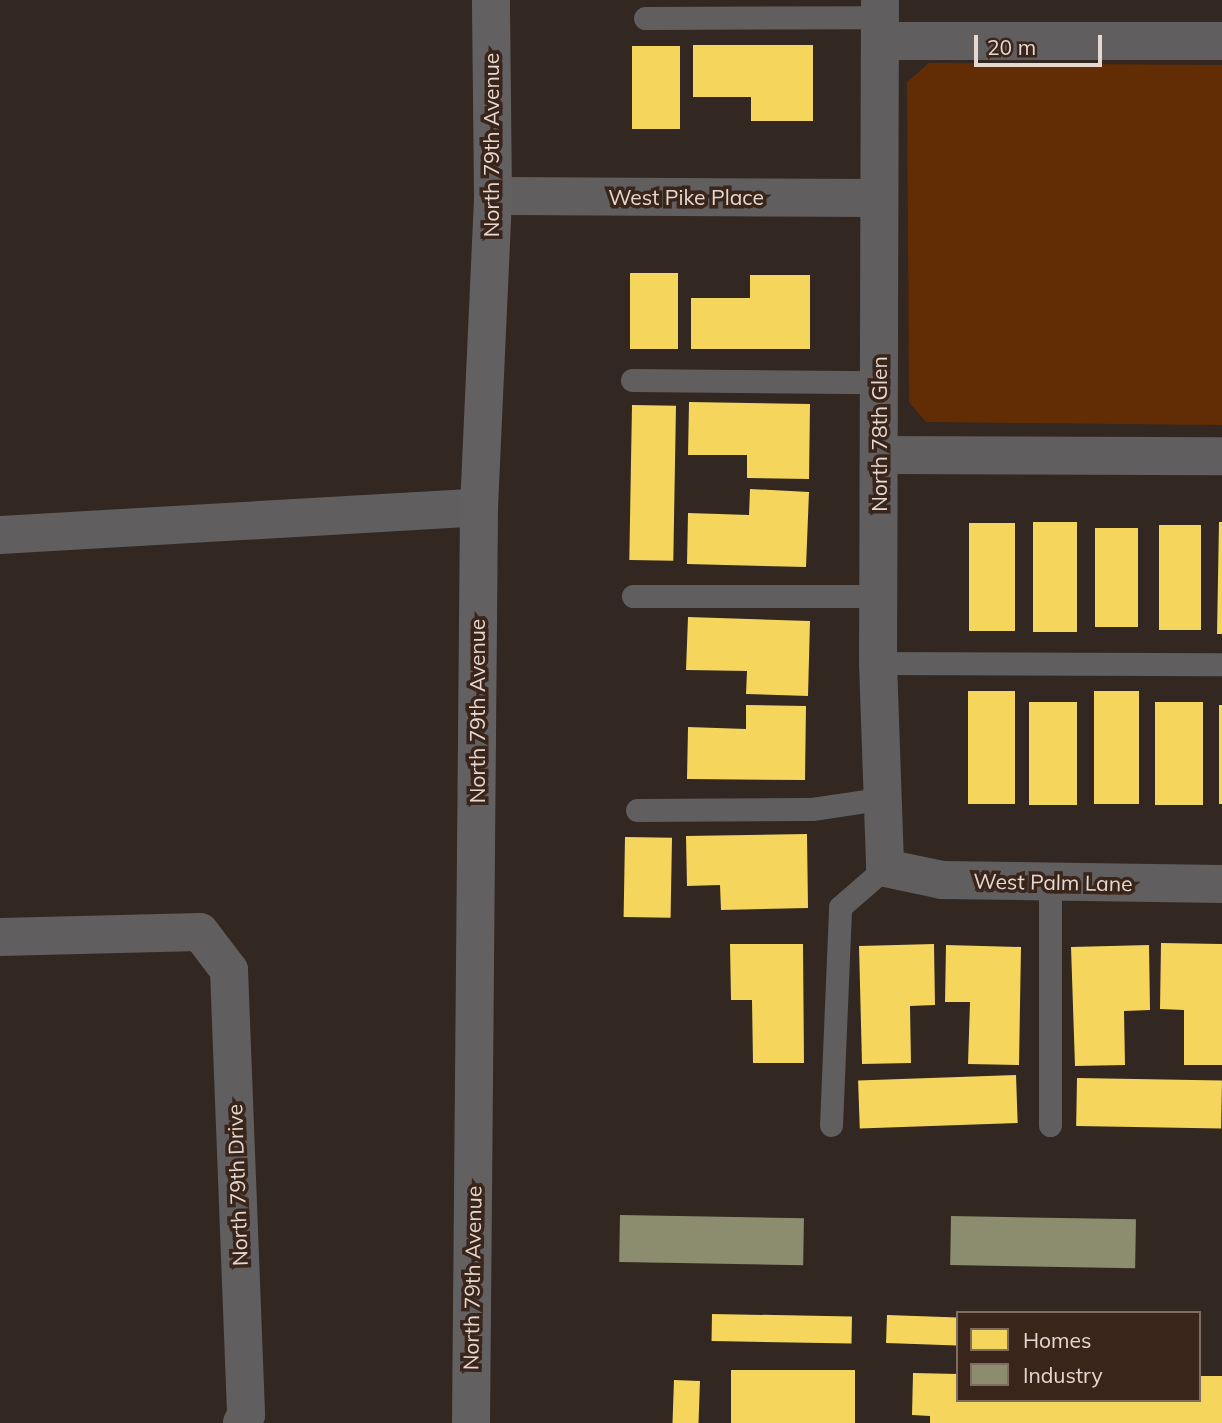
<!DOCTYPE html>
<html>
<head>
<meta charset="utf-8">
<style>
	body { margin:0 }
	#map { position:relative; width:1222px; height:1423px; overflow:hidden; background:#322721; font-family:Mulish,sans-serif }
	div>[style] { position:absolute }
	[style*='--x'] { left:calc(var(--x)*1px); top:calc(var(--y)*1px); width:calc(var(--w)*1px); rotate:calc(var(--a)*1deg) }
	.green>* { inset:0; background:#622d04 }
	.homes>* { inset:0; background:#f6d55c; transform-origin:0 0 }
	.industry>* { inset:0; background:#8c8c6e; transform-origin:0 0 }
	.lane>* { height:23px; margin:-11.5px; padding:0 11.5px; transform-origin:11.5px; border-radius:11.5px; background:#605e5f }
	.street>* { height:38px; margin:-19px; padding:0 19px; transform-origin:19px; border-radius:19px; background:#605e5f }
	.secondary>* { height:38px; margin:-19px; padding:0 19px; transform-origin:19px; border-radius:19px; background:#636061 }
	span { translate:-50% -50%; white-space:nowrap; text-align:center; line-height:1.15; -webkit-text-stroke:7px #39251a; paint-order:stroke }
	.street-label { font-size:21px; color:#e6d8d1 }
	.legend { position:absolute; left:956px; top:1311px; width:245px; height:91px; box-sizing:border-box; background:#39251a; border:2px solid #7e6d63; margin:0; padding:9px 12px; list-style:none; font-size:21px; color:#e6d8d1 }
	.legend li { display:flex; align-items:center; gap:14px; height:35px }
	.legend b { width:35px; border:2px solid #7e6d63 }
	.scale { position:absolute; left:974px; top:35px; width:128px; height:32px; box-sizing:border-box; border:4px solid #e6d8d1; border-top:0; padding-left:9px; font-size:21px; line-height:24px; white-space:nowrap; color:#e6d8d1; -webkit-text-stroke:5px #39251a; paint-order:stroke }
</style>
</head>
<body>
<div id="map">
	<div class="green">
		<i style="clip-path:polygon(929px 63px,1222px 65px,1222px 425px,926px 422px,909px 402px,907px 82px)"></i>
	</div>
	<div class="homes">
		<i style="clip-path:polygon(693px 45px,813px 45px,813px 121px,751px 121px,751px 97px,693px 97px)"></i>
		<i style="left:632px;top:46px;width:48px;height:83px"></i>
		<i style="left:630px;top:273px;width:48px;height:76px"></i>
		<i style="clip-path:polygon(750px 275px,810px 275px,810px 349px,691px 349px,691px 298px,750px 298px)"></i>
		<i style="clip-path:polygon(689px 402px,810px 404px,809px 479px,747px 478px,747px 455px,688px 455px)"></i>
		<i style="left:632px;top:405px;width:44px;height:155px;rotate:1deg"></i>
		<i style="clip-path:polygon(750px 489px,809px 492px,806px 567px,687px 564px,688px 513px,749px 515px)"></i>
		<i style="left:1033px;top:522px;width:44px;height:110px"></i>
		<i style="clip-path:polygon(1219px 522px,1222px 522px,1222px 634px,1217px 634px)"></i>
		<i style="left:969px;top:523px;width:46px;height:108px"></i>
		<i style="left:1159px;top:525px;width:42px;height:105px"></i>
		<i style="left:1095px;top:528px;width:43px;height:99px"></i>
		<i style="clip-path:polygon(688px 617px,810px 621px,808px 696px,746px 694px,747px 671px,686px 670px)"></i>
		<i style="left:968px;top:691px;width:47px;height:113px"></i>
		<i style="left:1094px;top:691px;width:45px;height:113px"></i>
		<i style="left:1029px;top:702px;width:48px;height:103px"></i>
		<i style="left:1155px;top:702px;width:48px;height:103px"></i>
		<i style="clip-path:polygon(746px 705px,806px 706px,805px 780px,687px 779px,688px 727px,746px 729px)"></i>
		<i style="left:1219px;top:705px;width:3px;height:99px"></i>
		<i style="clip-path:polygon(807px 834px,808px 908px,721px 910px,720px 885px,687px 886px,686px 836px)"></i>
		<i style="left:625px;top:837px;width:47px;height:80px;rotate:1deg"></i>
		<i style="clip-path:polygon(1161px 943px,1222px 944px,1222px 1065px,1184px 1065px,1184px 1010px,1160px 1009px)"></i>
		<i style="clip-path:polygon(730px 944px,803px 944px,804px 1063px,753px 1063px,752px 1000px,731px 1000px)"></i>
		<i style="clip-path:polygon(934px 944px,935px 1005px,910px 1006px,911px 1063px,862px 1064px,859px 946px)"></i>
		<i style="clip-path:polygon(946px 945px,1021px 947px,1019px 1065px,968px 1064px,970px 1002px,945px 1002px)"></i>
		<i style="clip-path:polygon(1149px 945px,1150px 1010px,1124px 1011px,1125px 1065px,1075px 1066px,1071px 947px)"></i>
		<i style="left:1016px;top:1075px;width:48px;height:158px;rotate:88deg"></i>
		<i style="left:1077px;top:1078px;width:145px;height:48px;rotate:1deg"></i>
		<i style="left:712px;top:1314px;width:140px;height:27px;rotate:1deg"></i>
		<i style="left:887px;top:1315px;width:71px;height:28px;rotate:2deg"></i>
		<i style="left:731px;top:1370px;width:124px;height:53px"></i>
		<i style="clip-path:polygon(913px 1373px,958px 1374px,958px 1400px,1199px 1400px,1199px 1376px,1222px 1376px,1222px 1423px,930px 1423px,930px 1416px,912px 1415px)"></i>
		<i style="left:674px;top:1380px;width:26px;height:43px;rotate:2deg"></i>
	</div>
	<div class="industry">
		<i style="left:620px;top:1215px;width:184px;height:47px;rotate:1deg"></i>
		<i style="left:951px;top:1216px;width:185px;height:49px;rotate:1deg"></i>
	</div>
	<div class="lane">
		<i style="--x:645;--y:18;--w:235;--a:-0.2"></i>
		<i style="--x:632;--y:380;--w:247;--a:0.5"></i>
		<i style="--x:633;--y:596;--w:245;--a:0"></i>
		<i style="--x:878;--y:663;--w:344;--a:0.2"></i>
		<i style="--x:637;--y:810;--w:175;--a:-0.3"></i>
		<i style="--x:812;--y:809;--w:69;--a:-8.4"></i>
		<i style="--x:1050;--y:884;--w:241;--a:90"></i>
		<i style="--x:831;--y:1125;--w:218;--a:-87.6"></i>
		<i style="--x:840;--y:907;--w:60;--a:-40.9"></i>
	</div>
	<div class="street">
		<i style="--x:880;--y:0;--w:663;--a:90.17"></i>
		<i style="--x:878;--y:663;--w:205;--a:88"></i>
		<i style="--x:885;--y:868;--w:58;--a:11.9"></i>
		<i style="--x:942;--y:880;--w:280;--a:0.8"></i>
		<i style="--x:880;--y:41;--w:342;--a:0"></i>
		<i style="--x:493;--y:196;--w:386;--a:0.3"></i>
		<i style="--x:879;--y:455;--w:343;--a:0.2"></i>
		<i style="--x:0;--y:535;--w:480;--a:-3.3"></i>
		<i style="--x:0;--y:937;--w:200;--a:-1.4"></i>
		<i style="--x:200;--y:932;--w:48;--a:52.7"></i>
		<i style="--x:229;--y:970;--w:445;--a:87.8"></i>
		<i style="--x:246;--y:1415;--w:9;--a:117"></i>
	</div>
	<div class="secondary">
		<i style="--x:471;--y:1423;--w:916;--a:-89.5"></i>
		<i style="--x:479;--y:507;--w:311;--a:-87.4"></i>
		<i style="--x:493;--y:196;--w:196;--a:-90.6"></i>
	</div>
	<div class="street-label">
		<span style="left:491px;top:145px;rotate:-90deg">North 79th Avenue</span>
		<span style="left:686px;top:197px">West Pike Place</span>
		<span style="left:879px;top:434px;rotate:-90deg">North 78th Glen</span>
		<span style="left:477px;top:711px;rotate:-90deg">North 79th Avenue</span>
		<span style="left:1053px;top:882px;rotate:1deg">West Palm Lane</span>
		<span style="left:237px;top:1185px;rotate:-92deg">North 79th Drive</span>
		<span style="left:472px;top:1278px;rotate:-89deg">North 79th Avenue</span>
	</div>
	<ul class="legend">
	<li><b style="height:19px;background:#f6d55c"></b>Homes</li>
	<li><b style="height:19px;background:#8c8c6e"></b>Industry</li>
	</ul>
	<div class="scale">20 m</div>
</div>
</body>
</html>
